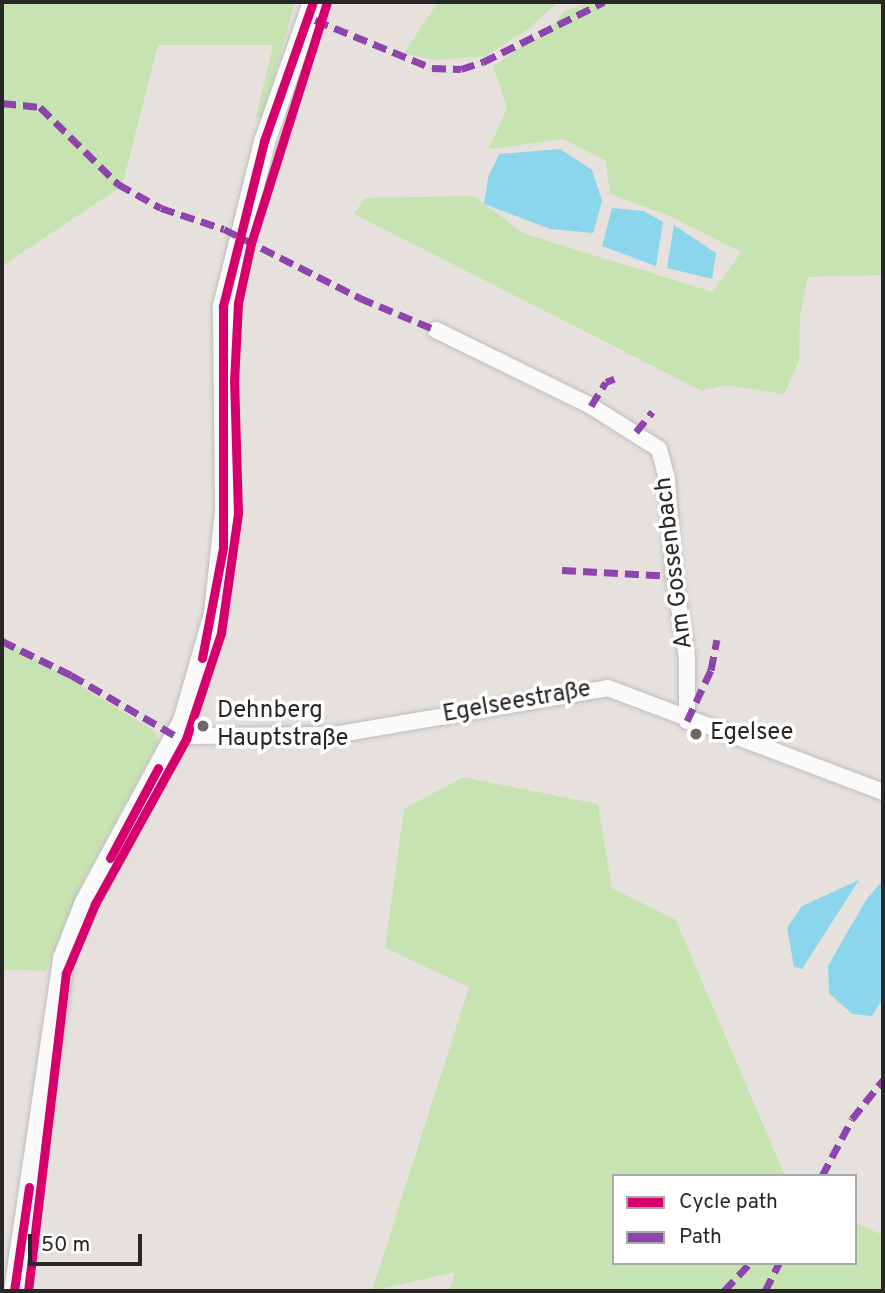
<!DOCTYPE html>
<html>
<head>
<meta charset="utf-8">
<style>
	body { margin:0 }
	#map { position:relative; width:885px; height:1293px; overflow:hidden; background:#e6e1dc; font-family:Overpass,sans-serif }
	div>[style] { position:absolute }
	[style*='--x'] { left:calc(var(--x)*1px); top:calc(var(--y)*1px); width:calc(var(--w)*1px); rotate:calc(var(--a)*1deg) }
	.green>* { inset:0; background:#c8e3b2 }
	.water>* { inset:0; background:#8bd6ec }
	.roads { filter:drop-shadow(0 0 2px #bfbdbe) drop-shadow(0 0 2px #bfbdbe) }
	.minor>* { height:16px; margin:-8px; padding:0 8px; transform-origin:8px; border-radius:8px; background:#fbfafa }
	.tertiary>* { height:21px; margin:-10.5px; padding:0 10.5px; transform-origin:10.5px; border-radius:10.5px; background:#fbfafa }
	.quiet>* { height:7px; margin-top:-3.5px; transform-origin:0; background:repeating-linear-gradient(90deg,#8e44ad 0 14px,transparent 0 21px) }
	.cycleway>* { height:9px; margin:-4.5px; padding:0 4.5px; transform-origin:4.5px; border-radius:4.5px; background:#d6006c }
	.dots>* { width:19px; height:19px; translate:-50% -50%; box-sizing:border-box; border:4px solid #fff; border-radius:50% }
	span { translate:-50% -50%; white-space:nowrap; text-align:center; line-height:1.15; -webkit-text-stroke:7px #fff; paint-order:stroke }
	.street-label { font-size:24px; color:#272727 }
	.poi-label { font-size:24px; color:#272727 }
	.left { translate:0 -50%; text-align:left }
	.frame { position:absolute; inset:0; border:4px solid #272727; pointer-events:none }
	.legend { position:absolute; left:612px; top:1174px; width:245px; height:91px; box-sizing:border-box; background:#fff; border:2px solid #a9a9a9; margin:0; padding:9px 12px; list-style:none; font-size:21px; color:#272727 }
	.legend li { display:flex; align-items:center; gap:14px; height:35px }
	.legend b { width:35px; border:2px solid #a9a9a9 }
	.scale { position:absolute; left:28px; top:1234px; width:114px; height:32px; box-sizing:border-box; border:4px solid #272727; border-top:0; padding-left:9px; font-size:21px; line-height:24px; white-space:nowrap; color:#272727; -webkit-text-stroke:5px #fff; paint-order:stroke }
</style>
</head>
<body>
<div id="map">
	<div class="green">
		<i style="clip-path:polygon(2px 2px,295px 2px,262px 120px,256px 117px,273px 45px,158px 45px,122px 186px,2px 266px)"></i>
		<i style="clip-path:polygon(438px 2px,558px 2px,528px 29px,486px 56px,433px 60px,404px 53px)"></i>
		<i style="clip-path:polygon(591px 2px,883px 2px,883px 275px,808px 277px,800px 315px,799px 361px,784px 394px,725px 385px,702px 391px,354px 214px,365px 198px,473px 196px,525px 234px,713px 292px,741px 252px,672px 217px,610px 194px,606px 161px,563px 139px,489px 149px,507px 107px,493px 66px,552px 27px,564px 11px)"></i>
		<i style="clip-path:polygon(2px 638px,153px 730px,159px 741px,86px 876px,46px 971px,2px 969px)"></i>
		<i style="clip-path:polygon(463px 777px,598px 804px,612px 888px,676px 920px,785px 1176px,614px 1176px,614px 1263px,855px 1263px,855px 1223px,883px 1235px,883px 1291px,449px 1291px,455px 1272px,372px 1291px,469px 987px,385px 948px,404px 809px)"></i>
	</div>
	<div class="water">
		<i style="clip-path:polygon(560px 149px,592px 170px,602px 201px,593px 233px,550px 229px,484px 204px,488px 178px,499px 154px)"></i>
		<i style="clip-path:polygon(612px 208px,644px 211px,663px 222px,656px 266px,602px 246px)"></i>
		<i style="clip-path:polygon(674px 225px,716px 253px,712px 279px,667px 268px)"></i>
		<i style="clip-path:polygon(859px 880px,802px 969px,794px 967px,787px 928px,802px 906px)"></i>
		<i style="clip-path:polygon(883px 880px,883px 998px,872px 1016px,852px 1014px,829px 993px,828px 966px,866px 900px)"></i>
	</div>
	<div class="roads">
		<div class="minor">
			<i style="--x:436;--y:330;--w:173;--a:26.1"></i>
			<i style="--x:591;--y:406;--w:80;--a:32.3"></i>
			<i style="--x:659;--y:449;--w:31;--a:75"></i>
			<i style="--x:667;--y:479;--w:97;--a:85.9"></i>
			<i style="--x:674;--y:576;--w:83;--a:81"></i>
			<i style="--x:687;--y:658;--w:63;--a:90"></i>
			<i style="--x:176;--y:736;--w:158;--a:-0.4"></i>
			<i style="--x:334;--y:735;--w:278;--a:-9.7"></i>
			<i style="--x:608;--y:688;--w:294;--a:20.7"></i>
		</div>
		<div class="tertiary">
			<i style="--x:14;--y:1291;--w:337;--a:-81.6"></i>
			<i style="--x:63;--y:958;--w:60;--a:-68.6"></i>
			<i style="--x:85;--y:902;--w:206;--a:-61.6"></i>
			<i style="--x:183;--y:721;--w:112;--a:-74"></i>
			<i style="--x:214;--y:613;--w:104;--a:-83.9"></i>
			<i style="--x:225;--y:510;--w:204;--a:-90.6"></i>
			<i style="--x:223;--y:306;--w:170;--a:-76"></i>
			<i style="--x:264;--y:141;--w:147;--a:-70.6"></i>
		</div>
	</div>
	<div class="quiet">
		<i style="--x:315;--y:20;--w:126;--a:22.3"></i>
		<i style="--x:432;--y:68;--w:29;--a:2"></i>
		<i style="--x:461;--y:69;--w:23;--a:-18"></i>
		<i style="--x:483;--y:62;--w:135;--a:-26.4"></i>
		<i style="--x:2;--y:103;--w:38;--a:6"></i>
		<i style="--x:40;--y:107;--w:110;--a:44.6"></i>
		<i style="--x:118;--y:184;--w:49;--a:29.2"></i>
		<i style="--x:161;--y:208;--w:66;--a:18.4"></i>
		<i style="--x:224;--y:229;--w:153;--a:26.9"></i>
		<i style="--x:360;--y:298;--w:82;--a:22.8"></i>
		<i style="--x:591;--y:406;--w:28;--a:-58"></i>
		<i style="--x:606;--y:382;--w:9;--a:-21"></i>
		<i style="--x:636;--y:432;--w:26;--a:-51"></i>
		<i style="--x:562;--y:570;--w:112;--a:3.1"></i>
		<i style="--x:2;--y:641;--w:77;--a:26.2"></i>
		<i style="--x:71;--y:675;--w:121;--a:30.2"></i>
		<i style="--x:687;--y:721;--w:56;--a:-64.8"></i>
		<i style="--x:711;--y:670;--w:31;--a:-79"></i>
		<i style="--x:822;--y:1176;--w:64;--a:-62.2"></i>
		<i style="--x:852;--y:1119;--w:50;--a:-51.5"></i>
		<i style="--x:724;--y:1291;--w:38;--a:-47"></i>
		<i style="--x:765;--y:1291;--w:31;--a:-63"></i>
	</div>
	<div class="cycleway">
		<i style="--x:202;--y:658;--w:112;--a:-79.2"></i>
		<i style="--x:223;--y:548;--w:242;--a:-90"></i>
		<i style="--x:223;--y:306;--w:170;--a:-76"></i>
		<i style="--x:264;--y:141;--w:147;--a:-70.6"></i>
		<i style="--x:110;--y:858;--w:102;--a:-61.9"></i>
		<i style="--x:14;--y:1291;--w:105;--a:-81.8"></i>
		<i style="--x:28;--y:1291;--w:320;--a:-83.2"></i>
		<i style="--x:66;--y:973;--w:75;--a:-67.2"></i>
		<i style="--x:95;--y:904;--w:188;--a:-61.1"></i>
		<i style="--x:186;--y:739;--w:112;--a:-71.7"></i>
		<i style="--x:221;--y:633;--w:121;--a:-81.9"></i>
		<i style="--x:238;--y:513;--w:131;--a:-91.7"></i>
		<i style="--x:234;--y:382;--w:79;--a:-87.1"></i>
		<i style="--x:238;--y:303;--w:61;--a:-77.8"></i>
		<i style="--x:251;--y:243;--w:253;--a:-72.5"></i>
	</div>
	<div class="dots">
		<i style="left:203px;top:726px;background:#6a6866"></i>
		<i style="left:696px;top:734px;background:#6a6866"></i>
	</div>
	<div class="street-label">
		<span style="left:675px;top:563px;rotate:-97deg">Am Gossenbach</span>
		<span style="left:517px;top:703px;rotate:-10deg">Egelseestraße</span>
	</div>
	<div class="poi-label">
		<span class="left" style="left:217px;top:726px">Dehnberg<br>Hauptstraße</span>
		<span class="left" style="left:710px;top:734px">Egelsee</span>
	</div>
	<div class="frame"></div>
	<ul class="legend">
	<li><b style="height:9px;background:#d6006c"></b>Cycle path</li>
	<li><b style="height:9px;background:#8e44ad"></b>Path</li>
	</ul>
	<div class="scale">50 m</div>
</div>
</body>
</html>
